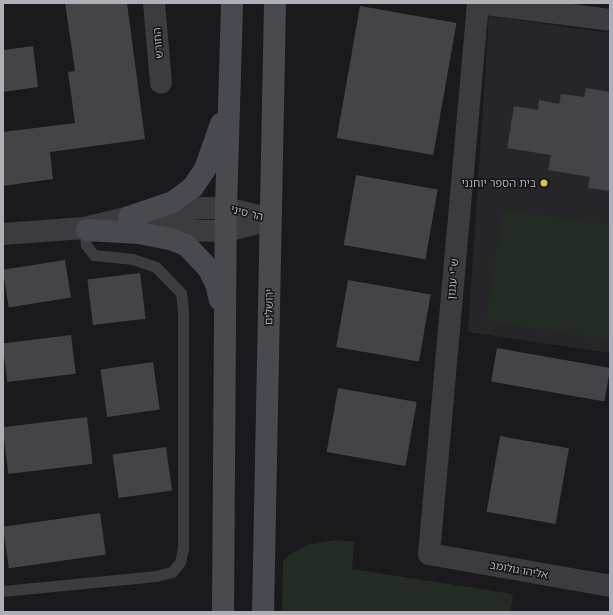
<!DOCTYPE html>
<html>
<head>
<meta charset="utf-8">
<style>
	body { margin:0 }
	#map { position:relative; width:613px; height:615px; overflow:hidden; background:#1a191b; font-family:Inter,"Noto Sans Hebrew",sans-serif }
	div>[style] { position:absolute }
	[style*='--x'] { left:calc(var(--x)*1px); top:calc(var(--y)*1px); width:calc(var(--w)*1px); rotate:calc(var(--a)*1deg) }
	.built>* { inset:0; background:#262528 }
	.green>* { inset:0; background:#242b25 }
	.building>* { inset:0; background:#444448; transform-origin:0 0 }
	.lane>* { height:11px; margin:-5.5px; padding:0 5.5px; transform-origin:5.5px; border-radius:5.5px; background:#3b3b40 }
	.street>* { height:22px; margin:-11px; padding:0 11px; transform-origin:11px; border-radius:11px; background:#3b3b40 }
	.secondary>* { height:22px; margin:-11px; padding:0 11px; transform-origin:11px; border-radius:11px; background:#494a4f }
	.dots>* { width:11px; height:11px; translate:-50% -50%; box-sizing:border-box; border:2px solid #151416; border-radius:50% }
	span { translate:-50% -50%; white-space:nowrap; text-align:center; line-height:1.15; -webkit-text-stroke:3px #151416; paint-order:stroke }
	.street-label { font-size:11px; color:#adafb9 }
	.poi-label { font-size:11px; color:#adafb9 }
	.right { translate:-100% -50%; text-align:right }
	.frame { position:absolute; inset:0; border:4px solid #adafb9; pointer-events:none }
</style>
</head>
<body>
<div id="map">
	<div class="built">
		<i style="clip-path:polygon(489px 16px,610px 33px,610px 353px,468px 332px)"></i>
	</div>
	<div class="green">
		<i style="clip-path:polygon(503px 209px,610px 225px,610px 340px,486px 321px)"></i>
		<i style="clip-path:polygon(336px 540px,354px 542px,352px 569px,513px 594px,510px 612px,282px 612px,283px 562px,289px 555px,306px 545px)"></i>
	</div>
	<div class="building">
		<i style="clip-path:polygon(65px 3px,127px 3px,145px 139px,50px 152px,53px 179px,3px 186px,3px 132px,75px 123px,68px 72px,75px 71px)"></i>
		<i style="left:360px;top:6px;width:98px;height:134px;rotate:10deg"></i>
		<i style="clip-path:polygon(33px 46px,38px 87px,3px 92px,3px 50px)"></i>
		<i style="clip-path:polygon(586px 88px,610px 92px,610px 191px,588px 188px,590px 177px,548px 170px,551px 155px,507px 148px,514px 106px,538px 110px,539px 100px,559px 104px,561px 94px,584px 97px)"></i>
		<i style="left:356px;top:175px;width:83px;height:71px;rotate:10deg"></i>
		<i style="left:65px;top:260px;width:38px;height:63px;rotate:81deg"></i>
		<i style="left:140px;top:273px;width:46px;height:53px;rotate:83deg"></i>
		<i style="left:348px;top:280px;width:84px;height:68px;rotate:10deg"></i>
		<i style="left:71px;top:335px;width:39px;height:69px;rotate:83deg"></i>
		<i style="left:497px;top:348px;width:115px;height:34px;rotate:10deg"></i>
		<i style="left:153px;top:362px;width:48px;height:53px;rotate:82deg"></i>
		<i style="left:338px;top:388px;width:80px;height:65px;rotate:10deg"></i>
		<i style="left:87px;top:417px;width:47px;height:85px;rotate:83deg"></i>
		<i style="left:500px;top:436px;width:70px;height:77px;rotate:10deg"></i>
		<i style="left:166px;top:447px;width:44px;height:54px;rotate:82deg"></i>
		<i style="left:100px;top:513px;width:42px;height:98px;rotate:82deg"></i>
	</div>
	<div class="lane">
		<i style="--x:3;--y:591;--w:154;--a:-5.6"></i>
		<i style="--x:156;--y:576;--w:16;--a:-14"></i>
		<i style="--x:172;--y:572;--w:13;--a:-51"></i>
		<i style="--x:180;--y:562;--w:13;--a:-77"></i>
		<i style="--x:183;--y:549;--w:239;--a:-90"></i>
		<i style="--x:183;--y:310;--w:17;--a:-97"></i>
		<i style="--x:181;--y:293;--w:36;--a:-134"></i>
		<i style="--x:156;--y:267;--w:24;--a:-161"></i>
		<i style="--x:133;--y:259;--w:39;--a:-174"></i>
		<i style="--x:94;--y:255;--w:13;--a:-129"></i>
		<i style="--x:86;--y:245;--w:17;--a:-97"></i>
	</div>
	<div class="street">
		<i style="--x:154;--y:3;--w:80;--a:85"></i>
		<i style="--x:478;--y:3;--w:553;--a:95.08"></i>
		<i style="--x:429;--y:554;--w:184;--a:10"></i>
		<i style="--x:478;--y:3;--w:133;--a:7.3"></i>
		<i style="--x:149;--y:230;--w:77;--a:0.7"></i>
		<i style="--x:226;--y:231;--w:44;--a:-14.3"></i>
		<i style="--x:3;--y:234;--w:81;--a:-4.2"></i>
		<i style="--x:84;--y:228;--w:56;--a:-13.5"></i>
		<i style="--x:138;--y:215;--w:62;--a:-6.4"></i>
		<i style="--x:200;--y:208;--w:26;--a:0"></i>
		<i style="--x:226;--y:208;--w:46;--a:13.7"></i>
	</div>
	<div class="secondary">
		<i style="--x:129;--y:217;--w:46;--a:-18.8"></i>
		<i style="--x:173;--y:202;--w:25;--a:-37"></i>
		<i style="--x:193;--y:187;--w:22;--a:-56"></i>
		<i style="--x:205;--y:169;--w:48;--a:-70.4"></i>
		<i style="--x:87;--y:230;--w:52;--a:3.3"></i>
		<i style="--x:139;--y:233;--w:32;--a:11"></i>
		<i style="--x:170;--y:239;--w:17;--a:21"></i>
		<i style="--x:186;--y:245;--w:32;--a:46"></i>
		<i style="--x:208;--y:268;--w:18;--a:63"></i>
		<i style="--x:216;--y:284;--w:16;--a:76"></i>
		<i style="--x:223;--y:612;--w:404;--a:-89.6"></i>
		<i style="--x:226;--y:208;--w:205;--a:-88.3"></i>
		<i style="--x:263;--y:612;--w:609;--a:-88.87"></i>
	</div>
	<div class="dots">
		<i style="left:544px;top:183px;background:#dec04e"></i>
	</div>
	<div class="street-label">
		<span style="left:158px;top:43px;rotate:-95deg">החורש</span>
		<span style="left:247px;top:213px;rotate:14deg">הר סיני</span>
		<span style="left:453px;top:279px;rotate:-85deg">ש"י עגנון</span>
		<span style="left:269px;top:307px;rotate:-89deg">ירושלים</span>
		<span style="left:519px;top:570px;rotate:10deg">אליהו גולומב</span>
	</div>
	<div class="poi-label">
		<span class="right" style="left:536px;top:183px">בית הספר יוחנני</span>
	</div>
	<div class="frame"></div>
</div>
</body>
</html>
